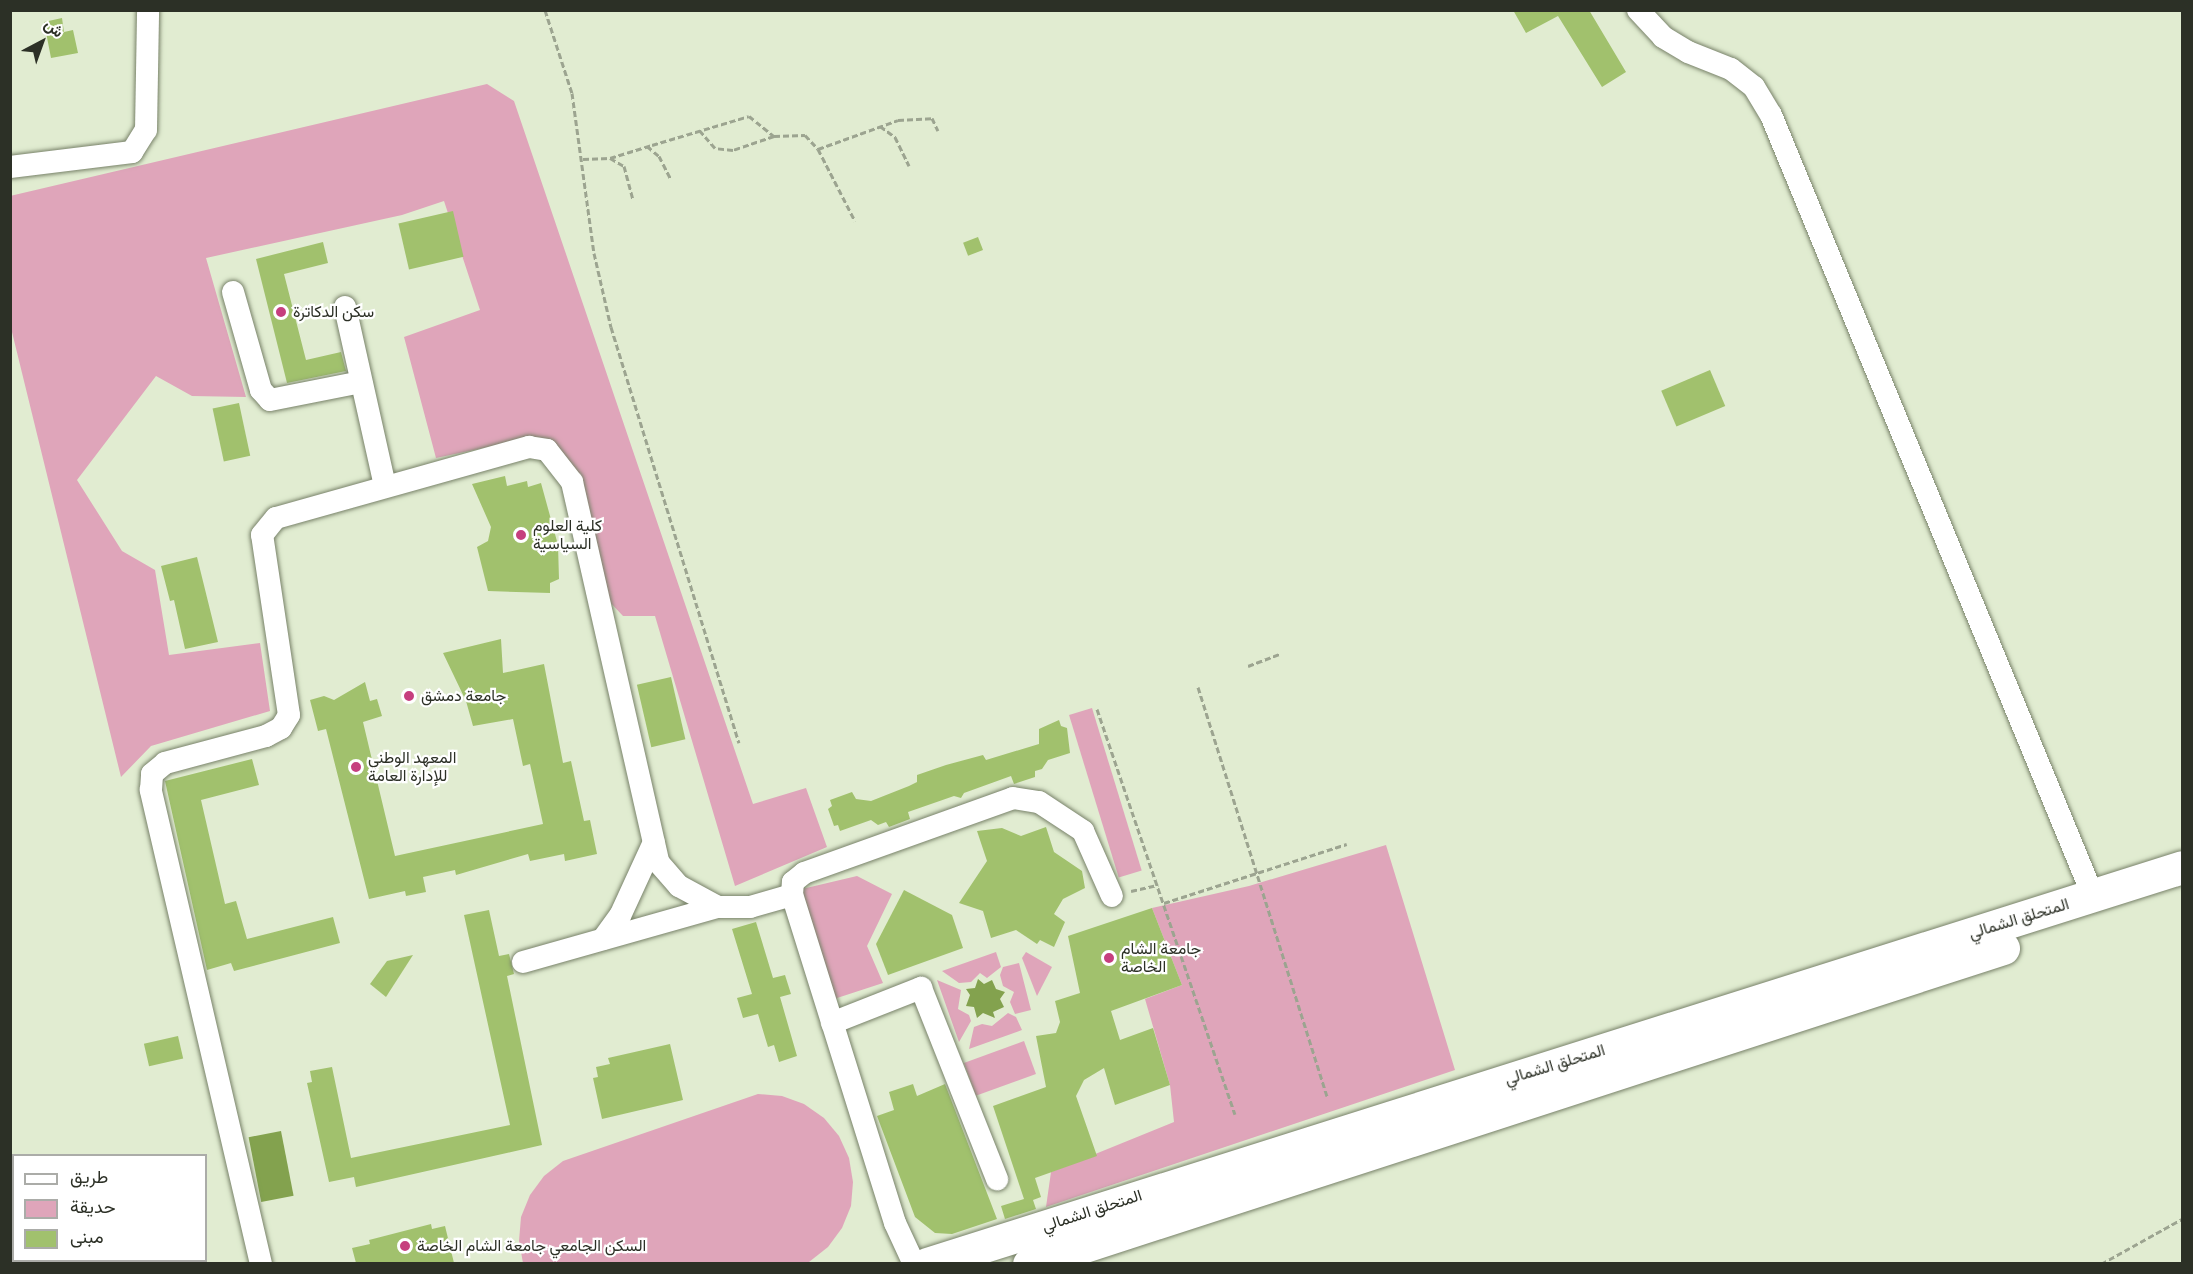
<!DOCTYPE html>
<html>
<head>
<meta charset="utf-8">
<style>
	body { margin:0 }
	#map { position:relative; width:2193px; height:1274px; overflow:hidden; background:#e1ecd1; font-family:"Roboto Condensed",Vazirmatn,sans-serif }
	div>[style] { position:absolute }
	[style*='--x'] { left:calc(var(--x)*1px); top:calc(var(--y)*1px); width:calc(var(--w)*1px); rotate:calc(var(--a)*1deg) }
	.green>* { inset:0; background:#dfa5ba; transform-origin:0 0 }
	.water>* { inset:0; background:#83a24e; transform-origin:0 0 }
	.building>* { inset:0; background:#a1c16d; transform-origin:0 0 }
	.path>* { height:3px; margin-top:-1.5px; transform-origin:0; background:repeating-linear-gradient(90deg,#9ca490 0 6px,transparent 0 9px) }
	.roads { filter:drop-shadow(0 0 2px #788269) drop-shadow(0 0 2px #788269) }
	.minor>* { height:22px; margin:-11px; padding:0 11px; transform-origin:11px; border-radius:11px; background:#fff }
	.highway>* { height:33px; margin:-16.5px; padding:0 16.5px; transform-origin:16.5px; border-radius:16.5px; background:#fff }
	.dots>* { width:16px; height:16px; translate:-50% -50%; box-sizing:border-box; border:3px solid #fff; border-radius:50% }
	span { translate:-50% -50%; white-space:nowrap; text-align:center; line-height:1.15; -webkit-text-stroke:4.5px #fff; paint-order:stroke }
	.poi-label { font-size:16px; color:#2c3026 }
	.left { translate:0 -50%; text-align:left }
	.street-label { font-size:16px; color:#2c3026 }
	.frame { position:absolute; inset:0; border:12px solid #2c3026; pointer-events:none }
	.legend { position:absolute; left:12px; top:1154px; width:195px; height:108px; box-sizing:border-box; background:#fff; border:2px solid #abaca8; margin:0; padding:8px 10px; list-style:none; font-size:18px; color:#2c3026 }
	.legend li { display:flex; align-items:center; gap:12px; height:30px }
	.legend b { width:30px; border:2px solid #abaca8 }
	.north { position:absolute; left:12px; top:12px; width:60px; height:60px; -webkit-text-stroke:4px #fff; paint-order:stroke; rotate:41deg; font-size:16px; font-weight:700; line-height:24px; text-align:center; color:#2c3026 }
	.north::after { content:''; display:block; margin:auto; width:21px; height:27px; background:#2c3026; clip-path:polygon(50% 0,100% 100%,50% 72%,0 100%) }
</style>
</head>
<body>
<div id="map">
	<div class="green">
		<i style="clip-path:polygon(487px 84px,514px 101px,753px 804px,806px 788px,827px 847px,735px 886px,655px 616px,623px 616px,606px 598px,574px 470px,507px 443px,436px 458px,404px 337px,480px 310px,444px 201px,402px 215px,206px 258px,246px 397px,192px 396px,156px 376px,77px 480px,122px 551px,155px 570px,169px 655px,260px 643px,270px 711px,151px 746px,121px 777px,11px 328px,10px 196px)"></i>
		<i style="left:1092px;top:708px;width:170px;height:24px;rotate:73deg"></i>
		<i style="clip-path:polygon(1386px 845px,1455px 1070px,1046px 1207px,1051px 1172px,1174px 1122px,1170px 1085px,1145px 999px,1182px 985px,1152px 908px,1249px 886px)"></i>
		<i style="clip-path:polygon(857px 876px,892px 894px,867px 946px,883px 983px,834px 999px,802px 889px)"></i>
		<i style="clip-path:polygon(996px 952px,1001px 967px,987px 978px,980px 973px,971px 982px,959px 983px,942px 971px)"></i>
		<i style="clip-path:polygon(1026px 952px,1052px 967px,1037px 996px,1022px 958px)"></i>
		<i style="clip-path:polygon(1019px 963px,1031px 1010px,1015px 1014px,1010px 1002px,1014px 992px,1003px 986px,1000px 975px,1003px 967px)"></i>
		<i style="clip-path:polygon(937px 980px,961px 990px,958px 1009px,969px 1015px,971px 1021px,959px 1042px)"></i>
		<i style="clip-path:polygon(1008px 1013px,1016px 1017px,1022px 1030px,969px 1049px,974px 1027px,982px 1024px,992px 1026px)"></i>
		<i style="left:1024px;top:1041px;width:35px;height:64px;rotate:70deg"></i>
		<i style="clip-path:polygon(758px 1094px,782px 1096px,804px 1104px,824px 1118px,839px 1136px,849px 1158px,853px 1182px,851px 1206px,842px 1228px,828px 1247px,809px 1262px,523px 1263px,519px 1241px,521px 1217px,530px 1195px,544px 1176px,563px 1161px)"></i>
	</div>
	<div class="water">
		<i style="clip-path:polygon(978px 979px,984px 984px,992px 980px,996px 989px,1005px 992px,1000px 999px,1004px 1007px,993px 1012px,995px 1018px,983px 1013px,977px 1018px,974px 1007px,966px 1006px,970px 995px,966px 989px,975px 988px)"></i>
		<i style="left:281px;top:1131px;width:66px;height:33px;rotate:79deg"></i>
	</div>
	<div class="building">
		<i style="clip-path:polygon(1513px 10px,1589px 10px,1626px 72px,1602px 87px,1558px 16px,1526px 33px)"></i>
		<i style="clip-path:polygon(62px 18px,64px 32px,73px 30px,78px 53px,51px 58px,44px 22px)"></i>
		<i style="left:453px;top:211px;width:47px;height:56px;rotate:77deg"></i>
		<i style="left:978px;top:237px;width:14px;height:16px;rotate:69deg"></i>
		<i style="clip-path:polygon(323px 242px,328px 263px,284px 274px,306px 360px,341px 352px,346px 371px,287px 383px,256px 259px)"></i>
		<i style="left:1710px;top:370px;width:39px;height:53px;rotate:67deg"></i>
		<i style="left:239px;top:403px;width:54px;height:27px;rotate:78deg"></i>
		<i style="clip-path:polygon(505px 476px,507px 486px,527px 481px,528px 487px,541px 483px,558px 545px,559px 579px,550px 583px,550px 593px,488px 591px,477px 547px,488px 541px,491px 527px,472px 484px)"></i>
		<i style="clip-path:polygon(197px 557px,218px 642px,185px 649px,174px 600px,170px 601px,161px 566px)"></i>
		<i style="clip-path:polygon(501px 639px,503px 673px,544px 664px,563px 763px,571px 761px,584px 821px,590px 820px,597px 854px,565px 861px,564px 854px,530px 861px,528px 854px,456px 875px,455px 870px,423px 877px,426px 892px,406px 896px,405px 891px,369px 899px,326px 729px,318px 731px,310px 700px,324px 696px,334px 700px,365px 682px,370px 701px,377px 699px,382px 716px,363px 722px,395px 856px,543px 824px,530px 764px,523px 766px,513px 719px,473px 726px,466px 701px,443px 653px)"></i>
		<i style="left:671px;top:677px;width:64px;height:35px;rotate:77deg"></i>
		<i style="clip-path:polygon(1059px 720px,1061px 726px,1067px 728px,1070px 753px,1048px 760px,1042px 769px,1035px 771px,1035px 777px,1014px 784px,1011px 776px,964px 793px,961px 798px,954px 796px,908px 812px,910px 819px,889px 827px,886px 822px,878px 825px,871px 820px,840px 831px,838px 825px,834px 826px,828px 809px,832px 806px,830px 800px,852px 792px,856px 799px,871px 801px,909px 786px,917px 782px,917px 775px,946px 765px,983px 755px,986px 760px,1039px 744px,1039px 729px)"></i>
		<i style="clip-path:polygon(252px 759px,259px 785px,201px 800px,225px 904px,236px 901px,247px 939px,333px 917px,340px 943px,234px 971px,231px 963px,207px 970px,165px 781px)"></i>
		<i style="clip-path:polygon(1046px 827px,1054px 852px,1082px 871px,1085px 888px,1063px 899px,1054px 914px,1065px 922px,1054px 947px,1040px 940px,1037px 944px,1016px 930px,991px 938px,983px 911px,959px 903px,987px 861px,977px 831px,1002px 828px,1021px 836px)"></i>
		<i style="clip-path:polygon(904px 890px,952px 915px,963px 948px,888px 975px,876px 944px)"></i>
		<i style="clip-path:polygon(1152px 908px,1182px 985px,1111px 1011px,1120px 1040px,1153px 1028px,1170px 1085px,1115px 1105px,1104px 1068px,1084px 1080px,1076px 1096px,1097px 1156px,1035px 1178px,1041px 1197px,1033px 1200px,1036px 1209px,1005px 1219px,1001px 1206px,1024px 1199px,993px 1106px,1046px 1087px,1036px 1036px,1056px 1033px,1060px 1022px,1055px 1001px,1080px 993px,1068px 936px)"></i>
		<i style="clip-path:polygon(489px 910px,499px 956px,509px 954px,514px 974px,507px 976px,542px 1145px,356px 1187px,354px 1177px,329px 1182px,307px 1083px,312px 1082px,310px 1071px,332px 1067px,351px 1158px,510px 1125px,464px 915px)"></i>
		<i style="clip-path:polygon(756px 922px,773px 978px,785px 975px,791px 994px,780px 997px,797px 1056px,779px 1062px,774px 1045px,768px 1047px,758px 1014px,743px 1018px,737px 998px,752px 994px,732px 929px)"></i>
		<i style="clip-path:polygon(413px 955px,386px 997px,370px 984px,387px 961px)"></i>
		<i style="left:178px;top:1036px;width:23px;height:35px;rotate:77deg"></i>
		<i style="clip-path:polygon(670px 1044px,683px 1100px,602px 1119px,593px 1078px,598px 1077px,596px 1067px,610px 1064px,608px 1058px)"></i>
		<i style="clip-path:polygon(913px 1084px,917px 1096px,945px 1084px,997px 1219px,952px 1234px,935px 1233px,915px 1217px,877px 1116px,894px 1110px,889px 1092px)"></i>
		<i style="clip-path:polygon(431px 1224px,432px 1229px,445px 1226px,454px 1263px,356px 1263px,352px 1248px,370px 1244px,369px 1240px)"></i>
	</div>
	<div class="path">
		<i style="--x:545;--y:10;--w:87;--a:72"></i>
		<i style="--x:572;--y:93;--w:162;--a:82.2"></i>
		<i style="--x:594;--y:253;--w:76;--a:77.1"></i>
		<i style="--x:611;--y:327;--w:435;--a:72.9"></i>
		<i style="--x:880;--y:126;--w:19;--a:36"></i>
		<i style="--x:895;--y:137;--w:32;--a:64"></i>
		<i style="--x:774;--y:136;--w:31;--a:-2"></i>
		<i style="--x:805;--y:135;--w:19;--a:47"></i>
		<i style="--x:818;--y:149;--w:81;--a:62.8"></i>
		<i style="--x:647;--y:146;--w:16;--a:40"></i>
		<i style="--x:659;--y:156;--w:25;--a:63"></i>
		<i style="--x:818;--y:149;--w:85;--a:-19.9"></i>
		<i style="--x:898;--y:120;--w:34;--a:-3"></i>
		<i style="--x:932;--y:118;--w:14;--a:65"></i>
		<i style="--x:610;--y:158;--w:16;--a:30"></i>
		<i style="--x:624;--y:166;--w:34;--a:75"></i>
		<i style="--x:583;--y:159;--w:27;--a:-2"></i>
		<i style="--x:610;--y:158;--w:44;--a:-17.2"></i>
		<i style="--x:652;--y:145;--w:101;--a:-16.6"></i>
		<i style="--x:749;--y:116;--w:32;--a:39"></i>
		<i style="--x:774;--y:136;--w:43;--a:161.1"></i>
		<i style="--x:733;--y:150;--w:18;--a:-174"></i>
		<i style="--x:715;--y:148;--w:23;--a:-131"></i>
		<i style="--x:1248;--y:666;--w:34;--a:-21"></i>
		<i style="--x:1198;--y:687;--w:429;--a:72.5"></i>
		<i style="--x:1097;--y:709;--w:428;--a:71.2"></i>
		<i style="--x:1131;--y:891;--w:28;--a:-13"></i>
		<i style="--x:1164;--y:903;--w:192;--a:-17.9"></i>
		<i style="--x:2101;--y:1264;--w:93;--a:-29.1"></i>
	</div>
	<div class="roads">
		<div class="minor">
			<i style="--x:1638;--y:10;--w:37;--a:47"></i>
			<i style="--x:1663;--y:37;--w:29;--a:31"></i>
			<i style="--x:1688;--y:52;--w:46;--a:21.6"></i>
			<i style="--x:1731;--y:69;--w:29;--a:38"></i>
			<i style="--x:1754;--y:87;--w:33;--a:59"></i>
			<i style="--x:1771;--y:115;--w:845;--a:67.59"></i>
			<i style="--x:10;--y:167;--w:123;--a:-7"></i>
			<i style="--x:132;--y:152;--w:26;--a:-58"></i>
			<i style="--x:146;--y:130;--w:120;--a:-89"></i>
			<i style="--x:233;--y:292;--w:102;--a:74.1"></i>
			<i style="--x:261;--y:390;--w:13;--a:48"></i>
			<i style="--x:270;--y:400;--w:93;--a:-11.2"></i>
			<i style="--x:345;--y:307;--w:183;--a:77.4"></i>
			<i style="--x:603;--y:939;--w:29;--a:-54"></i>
			<i style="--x:620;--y:916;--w:81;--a:-65.3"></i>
			<i style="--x:523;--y:962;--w:203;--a:-15.8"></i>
			<i style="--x:832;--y:1023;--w:96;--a:-21.5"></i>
			<i style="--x:921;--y:988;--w:206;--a:68.3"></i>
			<i style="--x:261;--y:1264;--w:487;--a:-103.1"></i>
			<i style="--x:151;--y:790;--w:16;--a:-86"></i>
			<i style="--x:152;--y:774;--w:17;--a:-40"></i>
			<i style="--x:165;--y:763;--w:105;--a:-15"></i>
			<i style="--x:266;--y:736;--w:17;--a:-28"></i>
			<i style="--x:281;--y:728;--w:15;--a:-58"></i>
			<i style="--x:289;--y:715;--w:182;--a:-98.5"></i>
			<i style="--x:262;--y:535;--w:22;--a:-51"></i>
			<i style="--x:276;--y:518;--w:263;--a:-15.7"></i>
			<i style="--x:529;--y:447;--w:18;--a:9"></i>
			<i style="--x:547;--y:450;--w:41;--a:52"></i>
			<i style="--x:572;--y:482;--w:390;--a:77.2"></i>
			<i style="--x:658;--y:862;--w:32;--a:49"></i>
			<i style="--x:679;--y:886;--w:44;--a:28.3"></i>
			<i style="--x:718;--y:907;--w:32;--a:0"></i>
			<i style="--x:750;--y:907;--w:44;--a:-15.9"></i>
			<i style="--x:914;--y:1264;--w:45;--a:-114.9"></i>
			<i style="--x:895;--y:1223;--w:344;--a:-107.4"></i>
			<i style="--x:792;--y:895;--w:13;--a:-86"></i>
			<i style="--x:793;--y:882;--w:14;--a:-39"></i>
			<i style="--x:804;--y:873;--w:222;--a:-19.7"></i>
			<i style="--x:1013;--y:798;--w:26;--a:9"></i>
			<i style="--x:1039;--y:802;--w:53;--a:33.4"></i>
			<i style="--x:1083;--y:831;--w:71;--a:66"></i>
		</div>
		<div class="highway">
			<i style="--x:927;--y:1264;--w:1316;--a:-17.55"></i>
			<i style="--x:1029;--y:1264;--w:1024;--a:-17.97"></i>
		</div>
	</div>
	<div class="dots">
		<i style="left:281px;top:312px;background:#c63f7e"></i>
		<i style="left:521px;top:535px;background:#c63f7e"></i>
		<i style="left:409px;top:696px;background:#c63f7e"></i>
		<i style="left:356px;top:767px;background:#c63f7e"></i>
		<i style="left:1109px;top:958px;background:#c63f7e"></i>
		<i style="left:405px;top:1246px;background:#c63f7e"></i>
	</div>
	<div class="poi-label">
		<span class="left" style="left:293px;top:312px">سكن الدكاترة</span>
		<span class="left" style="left:533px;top:535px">كلية العلوم<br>السياسية</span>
		<span class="left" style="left:421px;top:696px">جامعة دمشق</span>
		<span class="left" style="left:368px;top:767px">المعهد الوطني<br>للإدارة العامة</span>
		<span class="left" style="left:1121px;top:958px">جامعة الشام<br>الخاصة</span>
		<span class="left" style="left:417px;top:1246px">السكن الجامعي جامعة الشام الخاصة</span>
	</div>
	<div class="street-label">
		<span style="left:2019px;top:919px;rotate:-17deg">المتحلق الشمالي</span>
		<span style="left:1555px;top:1065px;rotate:-17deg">المتحلق الشمالي</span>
		<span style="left:1092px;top:1211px;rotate:-18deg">المتحلق الشمالي</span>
	</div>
	<div class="frame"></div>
	<ul class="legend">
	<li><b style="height:8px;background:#fff"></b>طريق</li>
	<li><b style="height:16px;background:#dfa5ba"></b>حديقة</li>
	<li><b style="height:16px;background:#a1c16d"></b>مبنى</li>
	</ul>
	<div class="north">ش</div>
</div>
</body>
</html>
